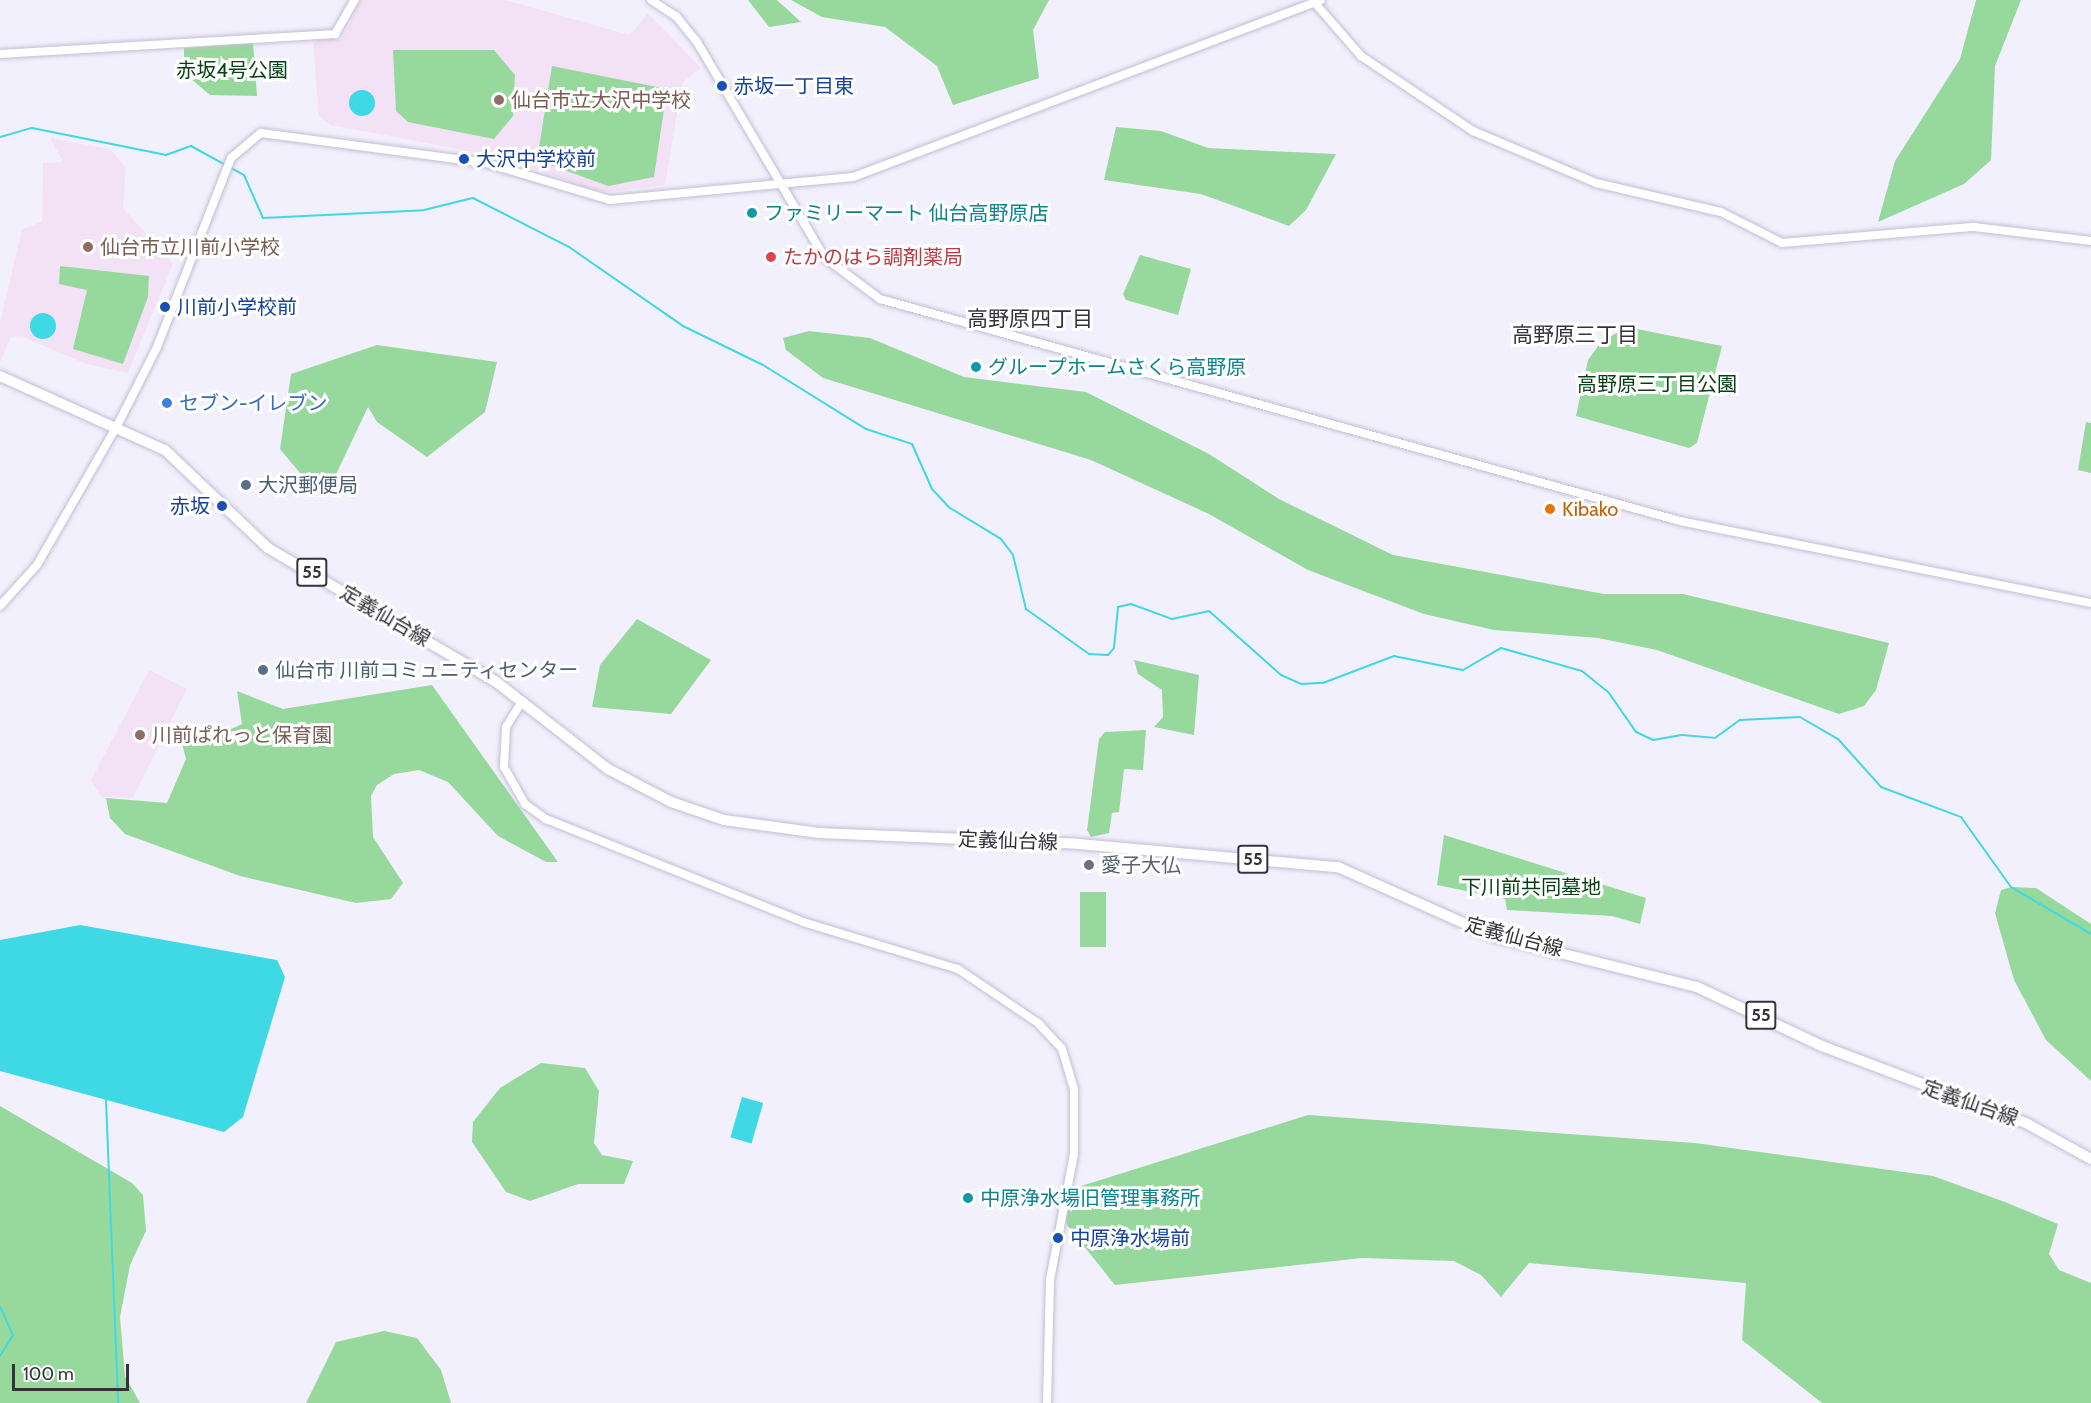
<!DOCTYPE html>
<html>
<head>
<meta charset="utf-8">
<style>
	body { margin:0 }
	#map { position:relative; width:2091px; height:1403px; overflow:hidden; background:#f3f0fe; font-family:Cabin,"Noto Sans JP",sans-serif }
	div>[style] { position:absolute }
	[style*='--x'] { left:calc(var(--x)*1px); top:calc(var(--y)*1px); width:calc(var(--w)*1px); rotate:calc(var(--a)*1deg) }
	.education>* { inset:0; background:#f3e2f5 }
	.green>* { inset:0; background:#97d89c; transform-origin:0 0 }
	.water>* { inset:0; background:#3fd8e5; transform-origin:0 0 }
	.round { border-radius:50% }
	.stream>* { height:2px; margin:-1px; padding:0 1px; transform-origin:1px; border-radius:1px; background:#3fd8e5 }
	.roads { filter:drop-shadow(0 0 2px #c2bed3) drop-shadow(0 0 2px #c2bed3) }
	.tertiary>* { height:8px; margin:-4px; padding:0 4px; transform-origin:4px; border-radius:4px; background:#fff }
	.primary>* { height:10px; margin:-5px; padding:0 5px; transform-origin:5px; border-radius:5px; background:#fff }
	.dots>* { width:16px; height:16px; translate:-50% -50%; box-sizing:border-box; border:3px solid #fff; border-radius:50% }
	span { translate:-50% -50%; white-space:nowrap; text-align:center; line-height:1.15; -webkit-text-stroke:6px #fff; paint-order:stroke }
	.shield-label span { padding:2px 4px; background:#fff; border:2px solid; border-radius:4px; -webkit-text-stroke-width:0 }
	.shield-label { font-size:18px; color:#34333b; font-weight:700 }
	.park-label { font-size:20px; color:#053f12 }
	.transit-label { font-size:20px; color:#164399 }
	.left { translate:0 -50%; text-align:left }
	.right { translate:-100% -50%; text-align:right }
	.education-label { font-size:20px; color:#785e54 }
	.culture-label { font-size:20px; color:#0d838f }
	.health-label { font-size:20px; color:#be3a42 }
	.shop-label { font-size:20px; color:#366cbe }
	.service-label { font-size:20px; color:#4e5e75 }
	.food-label { font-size:20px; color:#c56008 }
	.street-label { font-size:20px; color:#34333b }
	.worship-label { font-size:20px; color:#5b616d }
	.neighbourhood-label { font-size:21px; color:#34333b }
	.scale { position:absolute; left:12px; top:1364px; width:117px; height:27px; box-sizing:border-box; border:3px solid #34333b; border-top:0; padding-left:8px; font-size:18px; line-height:21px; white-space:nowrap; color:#34333b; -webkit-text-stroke:4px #fff; paint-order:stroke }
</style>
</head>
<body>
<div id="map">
	<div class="education">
		<i style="clip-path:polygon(361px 0,505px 0,630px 35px,648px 13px,701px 68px,682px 83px,665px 185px,607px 192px,587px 188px,506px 158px,331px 125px,319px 116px,313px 45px,318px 39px,342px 39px)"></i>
		<i style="clip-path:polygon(50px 138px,110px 149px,126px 168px,123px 208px,173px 264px,128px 373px,86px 364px,21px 336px,11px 337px,0 362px,0 322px,22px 230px,42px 221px,43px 163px,63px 162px)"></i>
		<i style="clip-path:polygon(149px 670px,187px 689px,133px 798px,101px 797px,91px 780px)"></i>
	</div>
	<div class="green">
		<i style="clip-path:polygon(748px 0,777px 0,801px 22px,769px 27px)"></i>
		<i style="clip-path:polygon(791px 0,1049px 0,1033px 30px,1039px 78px,953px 105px,937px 66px,885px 27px,822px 17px)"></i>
		<i style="clip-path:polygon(1976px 0,2021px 0,1995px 66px,1991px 160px,1964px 184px,1878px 222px,1895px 161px,1960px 59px)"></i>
		<i style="clip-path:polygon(253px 43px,257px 96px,210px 95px,184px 73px,184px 48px)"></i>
		<i style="clip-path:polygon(393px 50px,494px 50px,515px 75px,513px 116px,494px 139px,408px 122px,396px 111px)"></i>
		<i style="clip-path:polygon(552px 66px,667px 89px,654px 177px,608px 186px,537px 160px)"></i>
		<i style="clip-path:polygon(1116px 127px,1161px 131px,1208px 148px,1336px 154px,1306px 210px,1289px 226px,1201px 194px,1104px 180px)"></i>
		<i style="clip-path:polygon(1140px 255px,1191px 269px,1178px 315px,1126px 300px,1123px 294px)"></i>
		<i style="clip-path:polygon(60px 266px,149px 276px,148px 297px,123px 364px,73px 349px,87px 290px,59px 284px)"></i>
		<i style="clip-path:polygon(1627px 327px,1722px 346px,1697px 443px,1689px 448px,1576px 416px,1588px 360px,1601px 342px)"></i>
		<i style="clip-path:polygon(809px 331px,870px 338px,964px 377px,1086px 392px,1209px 454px,1279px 499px,1393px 555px,1604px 594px,1683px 594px,1889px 643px,1876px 690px,1864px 706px,1839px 714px,1657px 650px,1598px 638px,1494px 630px,1424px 614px,1308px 570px,1209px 514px,1091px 460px,823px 378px,786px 350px,783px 338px)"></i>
		<i style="clip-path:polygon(377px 345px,497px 362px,485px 412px,427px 457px,377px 422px,368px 407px,329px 489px,300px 473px,280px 449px,291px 374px)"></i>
		<i style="clip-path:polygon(2086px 422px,2091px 423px,2091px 473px,2078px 470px)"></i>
		<i style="clip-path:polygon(637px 619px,711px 660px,671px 714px,592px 707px,600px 665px)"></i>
		<i style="clip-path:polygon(1134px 660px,1199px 675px,1194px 735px,1154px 727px,1163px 717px,1162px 690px,1138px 674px)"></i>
		<i style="clip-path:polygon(432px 685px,558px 862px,546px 862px,498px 836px,448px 782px,419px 770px,394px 774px,377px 785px,371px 796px,373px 837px,403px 883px,391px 899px,356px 903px,240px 876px,125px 834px,110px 818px,106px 798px,167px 803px,186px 759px,178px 729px,209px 739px,242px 724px,237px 691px,283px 709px)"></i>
		<i style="clip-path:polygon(1146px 730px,1143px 770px,1124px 769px,1119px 812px,1112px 813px,1109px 833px,1091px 837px,1087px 830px,1099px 739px,1105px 732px)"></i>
		<i style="clip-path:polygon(1444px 835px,1646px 898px,1640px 924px,1612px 916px,1507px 910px,1505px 899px,1437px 885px)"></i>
		<i style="clip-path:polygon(2012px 887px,2036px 888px,2091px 924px,2091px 1081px,2046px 1040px,2014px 980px,1995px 913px,2001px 890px)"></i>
		<i style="left:1080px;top:892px;width:26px;height:55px"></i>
		<i style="clip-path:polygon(541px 1063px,585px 1068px,599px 1091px,594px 1143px,602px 1155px,633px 1161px,624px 1184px,578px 1184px,530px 1201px,506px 1192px,472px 1142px,473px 1122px,500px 1088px)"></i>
		<i style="clip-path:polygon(0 1106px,132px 1183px,143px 1195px,146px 1231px,130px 1265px,120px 1317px,125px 1376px,140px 1403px,0 1403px)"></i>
		<i style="clip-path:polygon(1308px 1115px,1695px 1143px,1933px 1176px,2005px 1202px,2058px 1224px,2049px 1254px,2059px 1270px,2091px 1283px,2091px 1403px,1822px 1403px,1742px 1340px,1746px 1283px,1529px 1263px,1501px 1297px,1481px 1275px,1454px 1261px,1362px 1258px,1115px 1285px,1067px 1225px,1062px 1192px)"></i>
		<i style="clip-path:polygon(384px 1331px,417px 1338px,441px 1370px,451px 1403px,306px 1403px,336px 1342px)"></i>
	</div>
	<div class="water">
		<i class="round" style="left:349px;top:90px;width:26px;height:26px"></i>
		<i class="round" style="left:30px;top:313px;width:26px;height:26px"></i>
		<i style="clip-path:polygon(80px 925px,277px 960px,285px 977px,243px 1117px,224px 1132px,0 1071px,0 940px)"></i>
		<i style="left:742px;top:1097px;width:22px;height:42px;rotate:16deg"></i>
	</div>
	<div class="stream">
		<i style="--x:0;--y:137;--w:33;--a:-16"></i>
		<i style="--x:32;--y:128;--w:137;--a:11.4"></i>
		<i style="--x:166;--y:155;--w:27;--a:-20"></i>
		<i style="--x:191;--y:146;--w:60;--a:28.7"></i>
		<i style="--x:244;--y:175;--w:47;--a:66.2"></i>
		<i style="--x:263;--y:218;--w:161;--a:-2.8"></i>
		<i style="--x:424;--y:210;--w:50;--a:-13.8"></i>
		<i style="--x:473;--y:198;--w:108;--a:27"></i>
		<i style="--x:569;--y:247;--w:139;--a:34.7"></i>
		<i style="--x:683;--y:326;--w:89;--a:26"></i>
		<i style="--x:763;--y:365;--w:121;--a:31.9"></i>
		<i style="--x:866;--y:429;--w:48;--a:18.1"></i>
		<i style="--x:912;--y:444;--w:49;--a:66"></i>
		<i style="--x:932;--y:489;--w:26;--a:47"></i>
		<i style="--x:950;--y:508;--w:60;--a:31.3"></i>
		<i style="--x:1001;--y:539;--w:20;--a:53"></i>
		<i style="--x:1013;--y:555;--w:56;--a:76.5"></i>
		<i style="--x:1026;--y:609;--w:77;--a:35.5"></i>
		<i style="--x:1089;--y:654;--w:19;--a:3"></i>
		<i style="--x:1108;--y:655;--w:9;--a:-49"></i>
		<i style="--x:1114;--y:648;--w:41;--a:-84.4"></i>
		<i style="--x:1118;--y:607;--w:13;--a:-13"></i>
		<i style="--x:1131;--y:604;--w:44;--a:20.1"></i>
		<i style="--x:1172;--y:619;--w:38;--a:-12"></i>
		<i style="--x:1209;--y:611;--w:96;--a:41.6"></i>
		<i style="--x:1281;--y:675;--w:22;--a:24"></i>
		<i style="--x:1301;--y:684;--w:22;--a:-3"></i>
		<i style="--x:1323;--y:683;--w:76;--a:-20.8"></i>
		<i style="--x:1394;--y:656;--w:70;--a:11.5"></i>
		<i style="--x:1463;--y:670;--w:44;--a:-30.1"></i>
		<i style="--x:1501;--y:648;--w:84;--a:15.9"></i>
		<i style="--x:1582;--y:671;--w:35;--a:39"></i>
		<i style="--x:1609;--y:693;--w:47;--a:55.3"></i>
		<i style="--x:1636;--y:732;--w:19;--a:25"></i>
		<i style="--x:1653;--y:740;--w:29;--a:-10"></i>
		<i style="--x:1682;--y:735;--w:33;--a:5"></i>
		<i style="--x:1715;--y:738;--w:31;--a:-36"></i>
		<i style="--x:1740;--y:720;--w:60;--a:-2.9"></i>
		<i style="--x:1800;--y:717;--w:44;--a:30.1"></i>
		<i style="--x:1838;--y:739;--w:64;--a:48.1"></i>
		<i style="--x:1881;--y:787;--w:85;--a:20.6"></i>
		<i style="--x:1961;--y:817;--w:86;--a:54.5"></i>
		<i style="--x:2011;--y:887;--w:93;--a:30.4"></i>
		<i style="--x:106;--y:1100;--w:303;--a:87.7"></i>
		<i style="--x:0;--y:1307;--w:31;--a:65"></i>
		<i style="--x:13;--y:1335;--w:25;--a:122"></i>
	</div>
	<div class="roads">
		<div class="tertiary">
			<i style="--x:651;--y:0;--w:30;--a:33"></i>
			<i style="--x:676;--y:16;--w:33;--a:51"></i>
			<i style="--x:697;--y:42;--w:250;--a:59.4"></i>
			<i style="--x:824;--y:257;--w:70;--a:36.9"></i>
			<i style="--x:880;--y:299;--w:830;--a:15.51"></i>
			<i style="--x:1680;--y:521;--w:419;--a:11.3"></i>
			<i style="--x:1315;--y:3;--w:70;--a:49"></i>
			<i style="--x:1361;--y:56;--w:135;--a:33.8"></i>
			<i style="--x:1473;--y:131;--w:134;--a:22.9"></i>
			<i style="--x:1596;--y:183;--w:128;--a:13.1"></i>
			<i style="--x:1721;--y:212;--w:68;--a:26.9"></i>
			<i style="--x:1782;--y:243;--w:193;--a:-4.8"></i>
			<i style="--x:1974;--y:227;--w:118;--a:6.8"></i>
			<i style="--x:0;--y:54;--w:336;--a:-3.4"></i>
			<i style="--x:335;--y:34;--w:39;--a:-60"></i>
			<i style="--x:0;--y:606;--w:55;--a:-47.9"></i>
			<i style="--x:37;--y:565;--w:160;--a:-60.1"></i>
			<i style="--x:117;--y:426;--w:89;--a:-63.1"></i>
			<i style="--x:157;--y:347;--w:203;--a:-68.6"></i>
			<i style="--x:231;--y:158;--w:39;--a:-40"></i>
			<i style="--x:261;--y:133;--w:227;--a:7.6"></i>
			<i style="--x:486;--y:163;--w:129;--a:16.6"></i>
			<i style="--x:610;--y:200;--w:244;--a:-5.4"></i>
			<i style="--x:853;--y:177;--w:500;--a:-20.72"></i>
			<i style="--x:521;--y:703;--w:28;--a:122"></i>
			<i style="--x:506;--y:727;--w:40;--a:92.9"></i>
			<i style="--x:504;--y:767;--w:43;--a:60.4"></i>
			<i style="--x:525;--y:804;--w:26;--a:36"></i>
			<i style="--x:546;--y:819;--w:277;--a:21.8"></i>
			<i style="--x:803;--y:922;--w:162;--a:16.9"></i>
			<i style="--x:958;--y:969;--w:97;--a:34"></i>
			<i style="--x:1038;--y:1023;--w:35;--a:47"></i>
			<i style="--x:1062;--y:1049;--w:42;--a:73.3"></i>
			<i style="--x:1074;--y:1089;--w:65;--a:90"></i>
			<i style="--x:1074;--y:1154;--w:128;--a:100.8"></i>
			<i style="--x:1050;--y:1280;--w:123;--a:91.4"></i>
		</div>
		<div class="primary">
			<i style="--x:0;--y:376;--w:181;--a:24.2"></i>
			<i style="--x:165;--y:450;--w:142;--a:43.6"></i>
			<i style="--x:268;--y:548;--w:263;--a:30.4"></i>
			<i style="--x:495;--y:681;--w:143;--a:37.9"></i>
			<i style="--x:608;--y:769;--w:71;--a:27.6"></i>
			<i style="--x:671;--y:802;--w:56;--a:18.8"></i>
			<i style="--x:724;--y:820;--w:96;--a:7.8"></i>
			<i style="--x:819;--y:833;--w:259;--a:2.4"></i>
			<i style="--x:1078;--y:844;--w:261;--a:5.1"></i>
			<i style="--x:1338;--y:867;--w:169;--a:24.1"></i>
			<i style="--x:1492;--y:936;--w:211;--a:14"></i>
			<i style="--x:1697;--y:987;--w:138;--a:25.3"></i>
			<i style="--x:1822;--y:1046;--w:218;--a:20.7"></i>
			<i style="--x:2026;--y:1123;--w:74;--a:29"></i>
		</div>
	</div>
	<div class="dots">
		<i style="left:722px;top:86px;background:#1a4fb4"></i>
		<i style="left:499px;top:100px;background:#8d6e63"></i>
		<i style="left:464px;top:159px;background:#1a4fb4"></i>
		<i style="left:752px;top:213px;background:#0f9aa8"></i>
		<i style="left:88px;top:247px;background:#8d6e63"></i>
		<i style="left:771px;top:257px;background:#e0444e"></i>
		<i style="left:165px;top:307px;background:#1a4fb4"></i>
		<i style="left:976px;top:367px;background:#0f9aa8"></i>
		<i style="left:167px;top:403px;background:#3f7fe0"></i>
		<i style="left:246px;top:485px;background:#5c6f8a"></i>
		<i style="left:222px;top:506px;background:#1a4fb4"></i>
		<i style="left:1550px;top:509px;background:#e8710a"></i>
		<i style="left:263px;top:670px;background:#5c6f8a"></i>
		<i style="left:140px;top:735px;background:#8d6e63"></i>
		<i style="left:1089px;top:865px;background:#6b7280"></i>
		<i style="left:968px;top:1198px;background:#0f9aa8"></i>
		<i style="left:1058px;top:1238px;background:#1a4fb4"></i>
	</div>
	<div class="shield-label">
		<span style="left:312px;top:572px">55</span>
		<span style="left:1253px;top:859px">55</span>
		<span style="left:1761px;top:1015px">55</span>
	</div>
	<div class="park-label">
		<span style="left:232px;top:70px">赤坂4号公園</span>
		<span style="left:1657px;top:384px">高野原三丁目公園</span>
		<span style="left:1531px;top:887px">下川前共同墓地</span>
	</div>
	<div class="transit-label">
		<span class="left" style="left:734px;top:86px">赤坂一丁目東</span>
		<span class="left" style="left:476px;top:159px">大沢中学校前</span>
		<span class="left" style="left:177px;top:307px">川前小学校前</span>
		<span class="right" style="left:210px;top:506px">赤坂</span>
		<span class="left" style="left:1070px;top:1238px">中原浄水場前</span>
	</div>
	<div class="education-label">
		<span class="left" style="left:511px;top:100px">仙台市立大沢中学校</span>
		<span class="left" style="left:100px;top:247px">仙台市立川前小学校</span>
		<span class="left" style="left:152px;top:735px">川前ぱれっと保育園</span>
	</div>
	<div class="culture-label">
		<span class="left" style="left:764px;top:213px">ファミリーマート 仙台高野原店</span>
		<span class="left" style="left:988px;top:367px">グループホームさくら高野原</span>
		<span class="left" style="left:980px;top:1198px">中原浄水場旧管理事務所</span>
	</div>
	<div class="health-label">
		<span class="left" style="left:783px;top:257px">たかのはら調剤薬局</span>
	</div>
	<div class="shop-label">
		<span class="left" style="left:179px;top:403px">セブン-イレブン</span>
	</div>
	<div class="service-label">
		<span class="left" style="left:258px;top:485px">大沢郵便局</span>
		<span class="left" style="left:275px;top:670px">仙台市 川前コミュニティセンター</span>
	</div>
	<div class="food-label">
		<span class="left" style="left:1562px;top:509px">Kibako</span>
	</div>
	<div class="street-label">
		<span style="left:385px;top:616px;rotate:30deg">定義仙台線</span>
		<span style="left:1008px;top:841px;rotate:2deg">定義仙台線</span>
		<span style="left:1514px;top:937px;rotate:15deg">定義仙台線</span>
		<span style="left:1970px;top:1103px;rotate:19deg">定義仙台線</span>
	</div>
	<div class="worship-label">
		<span class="left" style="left:1101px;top:865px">愛子大仏</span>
	</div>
	<div class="neighbourhood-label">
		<span style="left:1030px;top:319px">高野原四丁目</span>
		<span style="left:1575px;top:335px">高野原三丁目</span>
	</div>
	<div class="scale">100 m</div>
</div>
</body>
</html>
